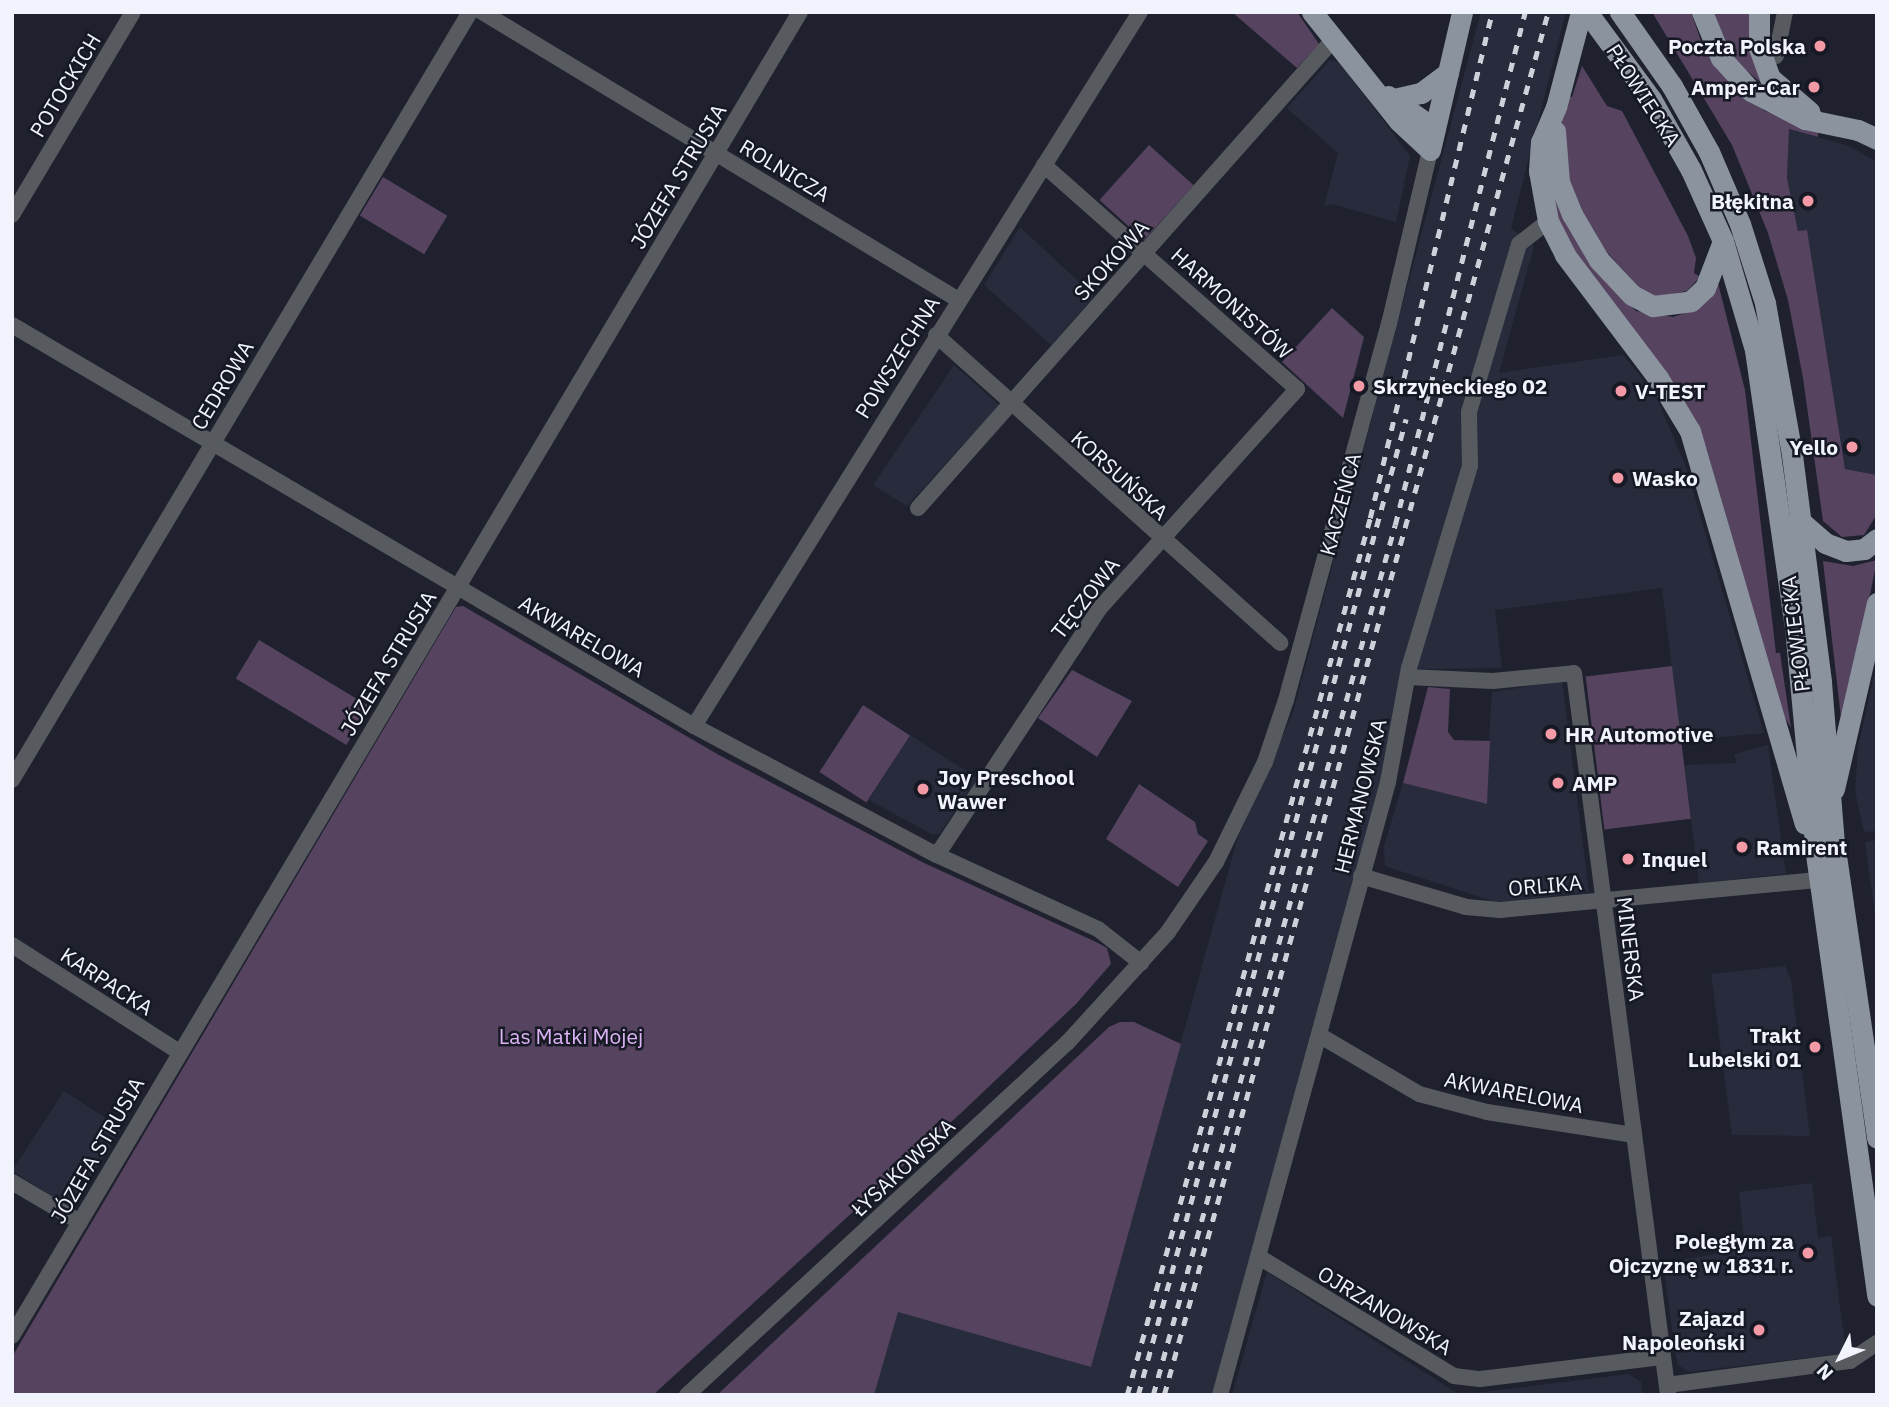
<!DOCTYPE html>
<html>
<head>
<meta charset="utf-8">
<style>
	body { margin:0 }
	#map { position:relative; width:1889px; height:1407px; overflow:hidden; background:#1f222e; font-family:"IBM Plex Sans",sans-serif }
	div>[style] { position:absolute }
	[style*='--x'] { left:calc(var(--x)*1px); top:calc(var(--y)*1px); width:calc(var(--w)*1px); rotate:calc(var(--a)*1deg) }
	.built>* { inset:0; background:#272b3c; transform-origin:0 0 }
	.green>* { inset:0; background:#554360; transform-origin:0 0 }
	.minor>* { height:16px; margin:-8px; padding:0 8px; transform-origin:8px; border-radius:8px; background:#575b60 }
	.major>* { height:21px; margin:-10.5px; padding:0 10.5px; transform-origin:10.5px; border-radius:10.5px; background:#8a939e }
	.rail>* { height:4.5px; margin-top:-2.25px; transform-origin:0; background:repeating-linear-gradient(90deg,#ced1d9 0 9px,transparent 0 18px) }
	.dots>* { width:19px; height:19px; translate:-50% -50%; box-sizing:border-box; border:4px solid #161924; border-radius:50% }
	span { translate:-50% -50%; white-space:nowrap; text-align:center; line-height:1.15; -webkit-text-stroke:5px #161924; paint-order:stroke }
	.poi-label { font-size:21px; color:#f1f4fc; font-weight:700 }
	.right { translate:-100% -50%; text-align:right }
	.left { translate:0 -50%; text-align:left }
	.street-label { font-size:21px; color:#f1f4fc }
	.park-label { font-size:21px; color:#ddb4f6 }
	.frame { position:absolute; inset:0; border:14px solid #f1f4fc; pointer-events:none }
	.north { position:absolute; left:1805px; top:1323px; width:70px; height:70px; -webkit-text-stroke:5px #161924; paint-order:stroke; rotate:227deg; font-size:19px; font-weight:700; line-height:28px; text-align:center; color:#f1f4fc }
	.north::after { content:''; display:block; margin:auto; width:24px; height:32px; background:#f1f4fc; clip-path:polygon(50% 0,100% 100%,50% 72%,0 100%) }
</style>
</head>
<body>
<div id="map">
	<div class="built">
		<i style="clip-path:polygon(1481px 12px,1566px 12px,1511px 228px,1534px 246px,1499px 373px,1623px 355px,1637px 372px,1658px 401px,1686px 467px,1764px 733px,1681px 741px,1662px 588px,1495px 610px,1502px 668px,1414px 669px,1216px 1395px,874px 1395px,898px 1312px,1091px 1366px,1237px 840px,1293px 712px)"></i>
		<i style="clip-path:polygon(1330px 60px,1339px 62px,1410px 156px,1396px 222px,1332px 204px,1324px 206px,1338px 153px,1287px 108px)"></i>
		<i style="clip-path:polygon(1789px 129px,1849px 146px,1877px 162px,1877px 475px,1845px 469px,1807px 231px,1798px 231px,1787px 178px)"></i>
		<i style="clip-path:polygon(1020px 227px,1094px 296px,1051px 345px,984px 285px)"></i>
		<i style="clip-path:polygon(954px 365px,999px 405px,907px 506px,873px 485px)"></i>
		<i style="clip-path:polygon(1877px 661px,1877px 831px,1864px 832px,1855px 791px,1858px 748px)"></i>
		<i style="clip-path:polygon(1562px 681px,1589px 892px,1495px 902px,1385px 866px,1384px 846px,1403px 783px,1485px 804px,1492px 692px)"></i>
		<i style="clip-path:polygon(910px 735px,977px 778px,940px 833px,933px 835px,869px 800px)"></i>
		<i style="clip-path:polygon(1768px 745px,1786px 874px,1699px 883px,1684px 765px,1737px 763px,1734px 754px)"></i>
		<i style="clip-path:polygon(1877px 840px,1877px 929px,1865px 842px)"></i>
		<i style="clip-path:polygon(1785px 966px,1791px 980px,1810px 1136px,1732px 1135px,1711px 974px)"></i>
		<i style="left:64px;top:1091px;width:69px;height:95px;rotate:33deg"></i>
		<i style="clip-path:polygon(1812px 1183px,1818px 1238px,1831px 1236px,1846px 1353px,1688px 1372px,1677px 1364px,1663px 1263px,1745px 1249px,1739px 1192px)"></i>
		<i style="clip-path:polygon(1267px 1272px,1460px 1395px,1629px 1374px,1641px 1382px,1643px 1395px,1232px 1395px)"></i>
	</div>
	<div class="green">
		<i style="clip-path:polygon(1297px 12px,1319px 44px,1297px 68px,1233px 13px)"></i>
		<i style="clip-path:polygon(1652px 12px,1691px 12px,1703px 47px,1740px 94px,1765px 111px,1818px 130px,1818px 137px,1789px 129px,1787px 178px,1798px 231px,1807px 230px,1845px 469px,1877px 475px,1877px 514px,1864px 535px,1842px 537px,1823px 521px,1803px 378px,1788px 300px,1768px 233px,1732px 145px)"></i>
		<i style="clip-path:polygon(1710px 12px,1750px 12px,1752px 53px,1765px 86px,1736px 62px)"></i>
		<i style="clip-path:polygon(1582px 66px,1607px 106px,1622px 111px,1688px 236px,1696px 258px,1694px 273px,1700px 277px,1687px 291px,1656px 297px,1642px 291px,1606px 251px,1576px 200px,1565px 173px,1561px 127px,1567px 96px,1572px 97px)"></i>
		<i style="left:1149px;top:145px;width:60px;height:74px;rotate:42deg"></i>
		<i style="clip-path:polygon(1549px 164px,1600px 276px,1636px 311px,1673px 317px,1688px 312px,1704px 302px,1718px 283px,1745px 390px,1776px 653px,1780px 653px,1791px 728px,1781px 711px,1707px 450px,1690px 414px,1582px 267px,1559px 226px)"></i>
		<i style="left:383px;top:177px;width:75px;height:45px;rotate:31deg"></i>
		<i style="clip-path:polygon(1332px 308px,1364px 337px,1343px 418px,1282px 362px)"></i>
		<i style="clip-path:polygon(1877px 560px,1867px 609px,1841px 718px,1823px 561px,1853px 566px)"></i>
		<i style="clip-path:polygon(463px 606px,719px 755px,922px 862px,1096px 942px,1107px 948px,1111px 964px,1076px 1004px,962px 1112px,653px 1395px,12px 1395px,12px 1357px,456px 607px)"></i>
		<i style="left:259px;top:640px;width:129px;height:45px;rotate:31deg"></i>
		<i style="left:1672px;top:666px;width:154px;height:87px;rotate:83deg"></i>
		<i style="clip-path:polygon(1072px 670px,1132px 701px,1097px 757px,1038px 718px)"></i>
		<i style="clip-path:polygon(1428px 687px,1450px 689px,1448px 732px,1454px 740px,1490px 741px,1487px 804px,1403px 783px)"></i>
		<i style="left:863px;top:705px;width:56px;height:80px;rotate:33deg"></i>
		<i style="clip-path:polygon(1139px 784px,1195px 822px,1198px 834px,1208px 841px,1178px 887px,1106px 839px)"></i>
		<i style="clip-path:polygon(1120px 1022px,1134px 1022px,1181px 1044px,1091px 1367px,898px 1312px,874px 1395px,717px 1395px,1109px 1027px)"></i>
	</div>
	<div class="minor">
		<i style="--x:482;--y:12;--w:555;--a:31.14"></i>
		<i style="--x:1776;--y:56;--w:45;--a:-78.4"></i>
		<i style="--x:12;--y:215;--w:236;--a:-59.2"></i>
		<i style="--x:12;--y:325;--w:791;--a:30.45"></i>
		<i style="--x:694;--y:726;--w:275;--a:28"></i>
		<i style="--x:937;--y:855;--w:177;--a:24.7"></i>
		<i style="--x:1098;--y:929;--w:55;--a:38.3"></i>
		<i style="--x:936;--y:335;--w:462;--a:41.8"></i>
		<i style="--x:918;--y:508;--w:627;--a:-48.43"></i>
		<i style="--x:1408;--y:677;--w:85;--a:2.7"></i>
		<i style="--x:1493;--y:681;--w:81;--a:-5.6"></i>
		<i style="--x:1574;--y:673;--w:728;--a:82.58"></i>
		<i style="--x:694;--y:726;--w:842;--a:-58.01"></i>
		<i style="--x:12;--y:780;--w:894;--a:-59.19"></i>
		<i style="--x:937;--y:855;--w:295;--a:-56.6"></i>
		<i style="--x:1099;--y:609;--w:296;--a:-48"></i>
		<i style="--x:1297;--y:389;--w:338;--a:-138.5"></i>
		<i style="--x:1361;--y:876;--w:109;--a:16.4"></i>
		<i style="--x:1466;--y:907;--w:34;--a:5"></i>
		<i style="--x:1500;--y:910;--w:321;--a:-5.4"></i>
		<i style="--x:12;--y:945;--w:198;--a:32.6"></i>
		<i style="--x:1319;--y:1035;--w:116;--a:30.5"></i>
		<i style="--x:1419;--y:1094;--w:70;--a:14.8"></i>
		<i style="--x:1487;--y:1112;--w:149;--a:8.9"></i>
		<i style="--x:12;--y:1182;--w:79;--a:30.5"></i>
		<i style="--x:1259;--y:1257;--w:228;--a:31.4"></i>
		<i style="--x:1454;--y:1376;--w:26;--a:7"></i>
		<i style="--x:1480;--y:1379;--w:183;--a:-6.9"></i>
		<i style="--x:12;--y:1336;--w:1541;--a:-59.24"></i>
		<i style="--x:1667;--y:1385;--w:185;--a:-7.5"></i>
		<i style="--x:1850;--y:1361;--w:32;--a:-34"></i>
		<i style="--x:687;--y:1395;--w:519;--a:-42.82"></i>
		<i style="--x:1068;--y:1042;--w:149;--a:-47.7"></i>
		<i style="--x:1168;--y:932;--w:85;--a:-55.6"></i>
		<i style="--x:1216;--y:862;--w:111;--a:-63.9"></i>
		<i style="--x:1265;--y:762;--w:65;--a:-71.3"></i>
		<i style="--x:1286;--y:700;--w:390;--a:-74.7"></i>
		<i style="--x:1389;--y:324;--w:179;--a:-76.7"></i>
		<i style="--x:1220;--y:1395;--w:636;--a:-74.67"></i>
		<i style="--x:1388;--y:782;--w:116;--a:-79.6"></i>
		<i style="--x:1409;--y:668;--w:211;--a:-73.2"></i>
		<i style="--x:1470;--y:466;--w:54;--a:-91.1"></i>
		<i style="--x:1469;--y:412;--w:175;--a:-73.4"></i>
		<i style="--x:1519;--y:244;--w:37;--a:-38"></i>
	</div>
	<div class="major">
		<i style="--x:1312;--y:12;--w:139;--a:51.4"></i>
		<i style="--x:1399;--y:121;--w:42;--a:43.1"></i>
		<i style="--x:1430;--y:150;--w:142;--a:-76.9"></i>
		<i style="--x:1581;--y:12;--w:98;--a:104.7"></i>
		<i style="--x:1556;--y:107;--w:38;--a:113"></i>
		<i style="--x:1541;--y:142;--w:29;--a:94"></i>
		<i style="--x:1539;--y:171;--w:51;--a:79.8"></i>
		<i style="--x:1548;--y:221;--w:38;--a:63"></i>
		<i style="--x:1565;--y:255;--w:154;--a:52.9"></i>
		<i style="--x:1658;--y:378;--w:62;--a:58.9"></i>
		<i style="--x:1690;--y:431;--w:409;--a:73.7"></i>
		<i style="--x:1587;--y:12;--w:108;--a:53.7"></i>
		<i style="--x:1651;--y:99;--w:81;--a:60.6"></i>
		<i style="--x:1691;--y:170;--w:78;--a:65.7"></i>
		<i style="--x:1723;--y:241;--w:114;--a:73.6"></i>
		<i style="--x:1755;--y:350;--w:280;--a:81.8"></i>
		<i style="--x:1795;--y:627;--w:228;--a:84.7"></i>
		<i style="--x:1816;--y:854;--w:446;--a:82.1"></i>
		<i style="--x:1620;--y:12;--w:90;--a:54.9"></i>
		<i style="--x:1672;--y:86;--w:76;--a:60.7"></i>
		<i style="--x:1709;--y:152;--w:78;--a:66.7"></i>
		<i style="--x:1740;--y:224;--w:83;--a:72.4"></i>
		<i style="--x:1765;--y:303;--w:154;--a:79.9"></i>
		<i style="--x:1792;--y:455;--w:229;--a:82.7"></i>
		<i style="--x:1821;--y:682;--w:161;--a:85.4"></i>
		<i style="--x:1834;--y:842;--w:299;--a:81.7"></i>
		<i style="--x:1702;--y:12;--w:50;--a:67.6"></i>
		<i style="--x:1721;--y:58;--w:45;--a:47.7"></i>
		<i style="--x:1751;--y:91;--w:61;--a:27.4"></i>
		<i style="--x:1805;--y:119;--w:54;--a:11.7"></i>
		<i style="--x:1858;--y:130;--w:21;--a:25"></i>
		<i style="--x:1759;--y:12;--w:36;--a:90"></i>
		<i style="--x:1759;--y:48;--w:32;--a:70"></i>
		<i style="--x:1770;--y:78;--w:52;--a:40.4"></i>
		<i style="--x:1388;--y:96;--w:57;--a:35.1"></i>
		<i style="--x:1394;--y:99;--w:28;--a:-13"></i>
		<i style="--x:1421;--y:93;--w:34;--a:-37"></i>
		<i style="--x:1555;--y:131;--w:51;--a:85.5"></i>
		<i style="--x:1559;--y:182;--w:35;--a:68"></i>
		<i style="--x:1572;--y:214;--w:53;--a:59.6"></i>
		<i style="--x:1599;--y:260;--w:48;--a:46.7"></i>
		<i style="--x:1632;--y:295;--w:24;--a:28"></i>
		<i style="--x:1653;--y:306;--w:38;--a:-7"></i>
		<i style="--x:1691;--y:301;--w:19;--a:-43"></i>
		<i style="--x:1705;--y:288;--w:50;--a:-69"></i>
		<i style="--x:1800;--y:521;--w:33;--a:41"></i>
		<i style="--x:1825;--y:543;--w:22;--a:21"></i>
		<i style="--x:1846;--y:551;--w:18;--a:-6"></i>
		<i style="--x:1864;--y:549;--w:16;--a:-38"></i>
		<i style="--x:1834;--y:789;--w:191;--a:-77"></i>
	</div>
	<div class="rail">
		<i style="--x:1127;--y:1395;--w:910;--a:-74.51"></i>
		<i style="--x:1370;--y:518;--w:520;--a:-76.44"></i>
		<i style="--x:1138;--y:1395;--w:1012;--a:-74.65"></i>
		<i style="--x:1153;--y:1395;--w:903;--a:-74.46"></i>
		<i style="--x:1395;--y:525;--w:529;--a:-75.78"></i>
		<i style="--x:1164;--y:1395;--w:1435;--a:-74.48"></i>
	</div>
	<div class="dots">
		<i style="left:1820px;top:46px;background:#f49aa6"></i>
		<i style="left:1814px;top:87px;background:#f49aa6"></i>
		<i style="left:1808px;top:201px;background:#f49aa6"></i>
		<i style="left:1359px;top:386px;background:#f49aa6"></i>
		<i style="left:1621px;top:391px;background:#f49aa6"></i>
		<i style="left:1852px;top:447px;background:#f49aa6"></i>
		<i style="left:1618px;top:478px;background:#f49aa6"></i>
		<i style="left:1551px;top:734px;background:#f49aa6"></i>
		<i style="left:1558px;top:783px;background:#f49aa6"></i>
		<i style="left:923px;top:789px;background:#f49aa6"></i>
		<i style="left:1742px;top:847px;background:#f49aa6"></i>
		<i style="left:1628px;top:859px;background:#f49aa6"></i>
		<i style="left:1815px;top:1047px;background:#f49aa6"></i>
		<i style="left:1808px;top:1253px;background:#f49aa6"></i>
		<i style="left:1759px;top:1330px;background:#f49aa6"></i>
	</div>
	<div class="poi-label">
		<span class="right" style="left:1806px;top:46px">Poczta Polska</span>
		<span class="right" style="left:1800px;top:87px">Amper-Car</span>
		<span class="right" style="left:1794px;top:201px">Błękitna</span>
		<span class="left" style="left:1373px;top:386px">Skrzyneckiego 02</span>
		<span class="left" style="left:1635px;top:391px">V-TEST</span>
		<span class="right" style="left:1838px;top:447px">Yello</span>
		<span class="left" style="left:1632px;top:478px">Wasko</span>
		<span class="left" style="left:1565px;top:734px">HR Automotive</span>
		<span class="left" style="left:937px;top:789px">Joy Preschool<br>Wawer</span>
		<span class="left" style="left:1572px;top:783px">AMP</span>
		<span class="left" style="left:1756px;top:847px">Ramirent</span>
		<span class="left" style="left:1642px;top:859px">Inquel</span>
		<span class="right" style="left:1801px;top:1047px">Trakt<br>Lubelski 01</span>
		<span class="right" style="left:1794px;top:1253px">Poległym za<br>Ojczyznę w 1831 r.</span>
		<span class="right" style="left:1745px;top:1330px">Zajazd<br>Napoleoński</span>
	</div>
	<div class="street-label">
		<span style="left:65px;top:85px;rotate:-59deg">POTOCKICH</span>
		<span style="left:1644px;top:95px;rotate:57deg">PŁOWIECKA</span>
		<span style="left:785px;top:170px;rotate:31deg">ROLNICZA</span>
		<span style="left:678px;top:176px;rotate:-59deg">JÓZEFA STRUSIA</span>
		<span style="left:1111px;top:260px;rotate:-48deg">SKOKOWA</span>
		<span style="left:1232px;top:303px;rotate:42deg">HARMONISTÓW</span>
		<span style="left:897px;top:357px;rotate:-58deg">POWSZECHNA</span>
		<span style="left:222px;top:385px;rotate:-59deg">CEDROWA</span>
		<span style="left:1120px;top:475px;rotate:42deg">KORSUŃSKA</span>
		<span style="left:1340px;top:504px;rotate:-75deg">KACZEŃCA</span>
		<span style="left:1085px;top:598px;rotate:-52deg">TĘCZOWA</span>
		<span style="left:1795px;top:634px;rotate:-97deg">PŁOWIECKA</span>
		<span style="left:582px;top:636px;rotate:30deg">AKWARELOWA</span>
		<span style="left:388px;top:663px;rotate:-59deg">JÓZEFA STRUSIA</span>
		<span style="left:1360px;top:796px;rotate:-76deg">HERMANOWSKA</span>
		<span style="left:1545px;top:885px;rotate:-5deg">ORLIKA</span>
		<span style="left:1631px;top:949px;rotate:83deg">MINERSKA</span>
		<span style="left:107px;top:981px;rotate:33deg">KARPACKA</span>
		<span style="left:1514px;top:1092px;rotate:11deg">AKWARELOWA</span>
		<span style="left:97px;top:1150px;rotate:-60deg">JÓZEFA STRUSIA</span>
		<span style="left:903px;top:1167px;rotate:-43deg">ŁYSAKOWSKA</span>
		<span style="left:1385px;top:1310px;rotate:31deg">OJRZANOWSKA</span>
	</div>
	<div class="park-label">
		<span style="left:571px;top:1036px">Las Matki Mojej</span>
	</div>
	<div class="frame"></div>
	<div class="north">N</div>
</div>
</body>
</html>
